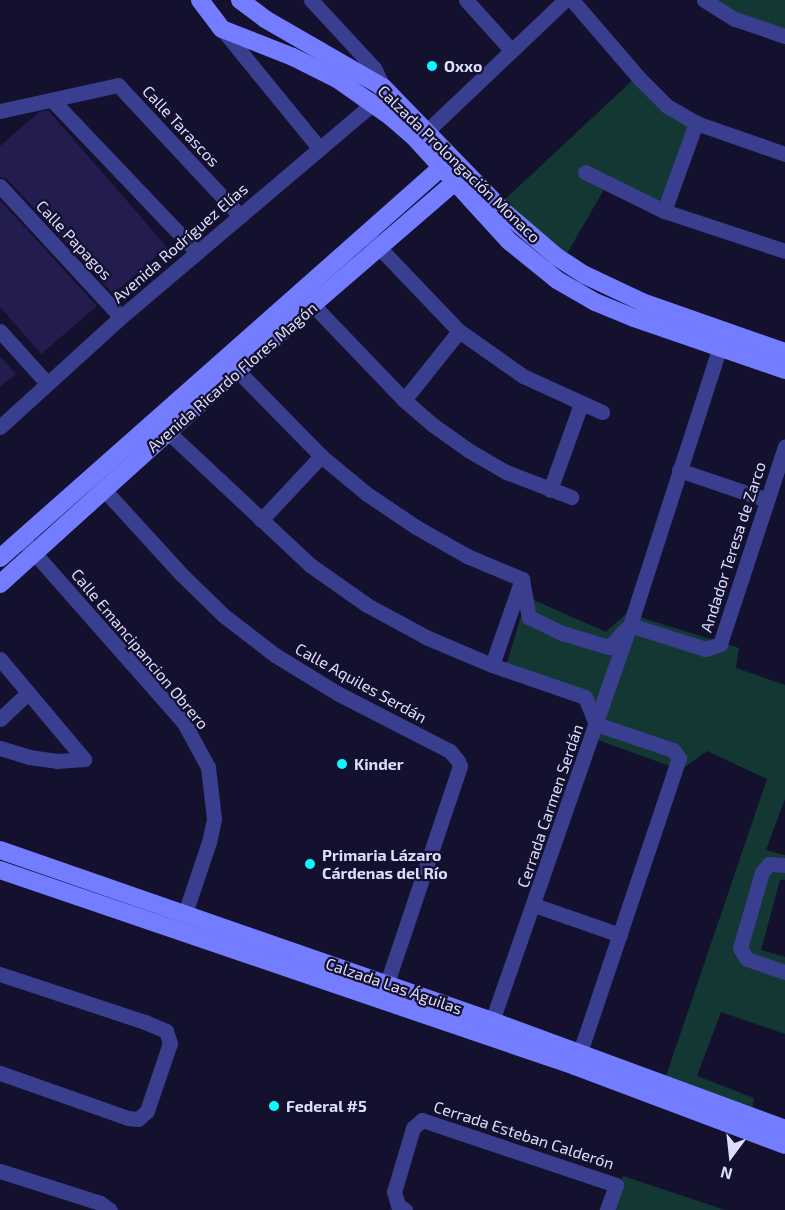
<!DOCTYPE html>
<html>
<head>
<meta charset="utf-8">
<style>
	body { margin:0 }
	#map { position:relative; width:785px; height:1210px; overflow:hidden; background:#13112e; font-family:"Exo 2",sans-serif }
	div>[style] { position:absolute }
	[style*='--x'] { left:calc(var(--x)*1px); top:calc(var(--y)*1px); width:calc(var(--w)*1px); rotate:calc(var(--a)*1deg) }
	.green>* { inset:0; background:#133834 }
	.building>* { inset:0; background:#221c4f }
	.street>* { height:15px; margin:-7.5px; padding:0 7.5px; transform-origin:7.5px; border-radius:7.5px; background:#3a3e8e }
	.secondary>* { height:18px; margin:-9px; padding:0 9px; transform-origin:9px; border-radius:9px; background:#747cff }
	.dots>* { width:16px; height:16px; translate:-50% -50%; box-sizing:border-box; border:3px solid #13112e; border-radius:50% }
	span { translate:-50% -50%; white-space:nowrap; text-align:center; line-height:1.15; -webkit-text-stroke:4.5px #13112e; paint-order:stroke }
	.poi-label { font-size:16px; color:#deddff; font-weight:700 }
	.left { translate:0 -50%; text-align:left }
	.street-label { font-size:16px; color:#deddff }
	.north { position:absolute; left:701px; top:1126px; width:60px; height:60px; -webkit-text-stroke:4px #13112e; paint-order:stroke; rotate:195deg; font-size:16px; font-weight:700; line-height:24px; text-align:center; color:#deddff }
	.north::after { content:''; display:block; margin:auto; width:21px; height:27px; background:#deddff; clip-path:polygon(50% 0,100% 100%,50% 72%,0 100%) }
</style>
</head>
<body>
<div id="map">
	<div class="green">
		<i style="clip-path:polygon(704px 0,785px 0,785px 42px)"></i>
		<i style="clip-path:polygon(635px 78px,701px 127px,668px 219px,606px 186px,565px 257px,501px 203px)"></i>
		<i style="clip-path:polygon(527px 597px,606px 632px,627px 613px,739px 648px,736px 668px,785px 685px,785px 799px,766px 850px,785px 855px,785px 880px,780px 880px,761px 950px,785px 957px,785px 1034px,721px 1012px,697px 1076px,754px 1098px,752px 1111px,665px 1079px,767px 779px,707px 751px,681px 770px,598px 740px,580px 698px,504px 672px)"></i>
		<i style="clip-path:polygon(623px 1176px,725px 1210px,611px 1210px)"></i>
	</div>
	<div class="building">
		<i style="clip-path:polygon(48px 110px,167px 247px,113px 294px,7px 179px,0 177px,0 146px,39px 112px)"></i>
		<i style="clip-path:polygon(0 200px,97px 306px,41px 354px,0 307px)"></i>
		<i style="clip-path:polygon(0 356px,16px 374px,0 387px)"></i>
	</div>
	<div class="street">
		<i style="--x:466;--y:0;--w:67;--a:48"></i>
		<i style="--x:572;--y:0;--w:103;--a:49.3"></i>
		<i style="--x:639;--y:78;--w:40;--a:45"></i>
		<i style="--x:667;--y:106;--w:34;--a:30"></i>
		<i style="--x:696;--y:123;--w:94;--a:19.2"></i>
		<i style="--x:704;--y:0;--w:36;--a:32"></i>
		<i style="--x:735;--y:19;--w:53;--a:18.8"></i>
		<i style="--x:222;--y:29;--w:154;--a:50.8"></i>
		<i style="--x:53;--y:101;--w:209;--a:46.4"></i>
		<i style="--x:0;--y:111;--w:121;--a:-12.4"></i>
		<i style="--x:118;--y:85;--w:179;--a:47"></i>
		<i style="--x:417;--y:136;--w:13;--a:-29"></i>
		<i style="--x:428;--y:130;--w:189;--a:-43.5"></i>
		<i style="--x:585;--y:172;--w:88;--a:26.3"></i>
		<i style="--x:664;--y:211;--w:127;--a:18.3"></i>
		<i style="--x:0;--y:186;--w:178;--a:47.3"></i>
		<i style="--x:664;--y:211;--w:94;--a:-70"></i>
		<i style="--x:372;--y:240;--w:126;--a:46.3"></i>
		<i style="--x:459;--y:331;--w:78;--a:35.1"></i>
		<i style="--x:523;--y:376;--w:87;--a:24.5"></i>
		<i style="--x:313;--y:305;--w:132;--a:46.2"></i>
		<i style="--x:404;--y:400;--w:38;--a:41"></i>
		<i style="--x:433;--y:425;--w:43;--a:35.5"></i>
		<i style="--x:468;--y:450;--w:44;--a:30.1"></i>
		<i style="--x:506;--y:472;--w:70;--a:21"></i>
		<i style="--x:0;--y:331;--w:70;--a:47.9"></i>
		<i style="--x:229;--y:362;--w:132;--a:45.6"></i>
		<i style="--x:321;--y:456;--w:60;--a:39.6"></i>
		<i style="--x:367;--y:494;--w:59;--a:34"></i>
		<i style="--x:416;--y:527;--w:59;--a:29.6"></i>
		<i style="--x:467;--y:556;--w:60;--a:22.7"></i>
		<i style="--x:404;--y:400;--w:88;--a:-51.4"></i>
		<i style="--x:0;--y:427;--w:164;--a:-42.3"></i>
		<i style="--x:121;--y:317;--w:331;--a:-40.3"></i>
		<i style="--x:373;--y:103;--w:9;--a:-49"></i>
		<i style="--x:379;--y:96;--w:10;--a:-66"></i>
		<i style="--x:383;--y:87;--w:21;--a:-115"></i>
		<i style="--x:374;--y:68;--w:93;--a:-132.8"></i>
		<i style="--x:168;--y:432;--w:195;--a:43.1"></i>
		<i style="--x:310;--y:565;--w:70;--a:35.1"></i>
		<i style="--x:367;--y:605;--w:69;--a:28.4"></i>
		<i style="--x:428;--y:638;--w:69;--a:22.9"></i>
		<i style="--x:492;--y:665;--w:98;--a:19"></i>
		<i style="--x:585;--y:697;--w:29;--a:68"></i>
		<i style="--x:679;--y:470;--w:93;--a:18.8"></i>
		<i style="--x:98;--y:483;--w:123;--a:47.6"></i>
		<i style="--x:181;--y:574;--w:59;--a:44.3"></i>
		<i style="--x:223;--y:615;--w:66;--a:37.6"></i>
		<i style="--x:275;--y:655;--w:73;--a:31.5"></i>
		<i style="--x:337;--y:693;--w:127;--a:27.2"></i>
		<i style="--x:450;--y:751;--w:13;--a:51"></i>
		<i style="--x:458;--y:761;--w:5;--a:68"></i>
		<i style="--x:460;--y:766;--w:242;--a:108.6"></i>
		<i style="--x:550;--y:490;--w:91;--a:-70.2"></i>
		<i style="--x:261;--y:520;--w:88;--a:-46.8"></i>
		<i style="--x:22;--y:539;--w:245;--a:48.6"></i>
		<i style="--x:184;--y:723;--w:50;--a:61.4"></i>
		<i style="--x:208;--y:767;--w:52;--a:83.4"></i>
		<i style="--x:214;--y:819;--w:24;--a:102"></i>
		<i style="--x:209;--y:842;--w:88;--a:108.6"></i>
		<i style="--x:522;--y:579;--w:39;--a:80"></i>
		<i style="--x:529;--y:617;--w:37;--a:26"></i>
		<i style="--x:562;--y:633;--w:49;--a:16.6"></i>
		<i style="--x:609;--y:647;--w:25;--a:-47"></i>
		<i style="--x:630;--y:625;--w:79;--a:17.7"></i>
		<i style="--x:705;--y:649;--w:16;--a:-18"></i>
		<i style="--x:720;--y:644;--w:208;--a:-71.8"></i>
		<i style="--x:0;--y:659;--w:131;--a:50"></i>
		<i style="--x:492;--y:665;--w:91;--a:-70.8"></i>
		<i style="--x:0;--y:719;--w:38;--a:-43"></i>
		<i style="--x:0;--y:748;--w:30;--a:17"></i>
		<i style="--x:29;--y:757;--w:28;--a:8"></i>
		<i style="--x:57;--y:761;--w:27;--a:-4"></i>
		<i style="--x:785;--y:865;--w:16;--a:-176"></i>
		<i style="--x:769;--y:864;--w:11;--a:131"></i>
		<i style="--x:762;--y:872;--w:79;--a:106.1"></i>
		<i style="--x:740;--y:948;--w:13;--a:58"></i>
		<i style="--x:747;--y:959;--w:40;--a:18.9"></i>
		<i style="--x:534;--y:905;--w:91;--a:19.2"></i>
		<i style="--x:0;--y:974;--w:153;--a:18.3"></i>
		<i style="--x:145;--y:1022;--w:23;--a:23"></i>
		<i style="--x:166;--y:1031;--w:13;--a:72"></i>
		<i style="--x:170;--y:1043;--w:72;--a:108.7"></i>
		<i style="--x:147;--y:1111;--w:12;--a:138"></i>
		<i style="--x:138;--y:1119;--w:10;--a:-174"></i>
		<i style="--x:128;--y:1118;--w:136;--a:-160.6"></i>
		<i style="--x:492;--y:1021;--w:419;--a:-70.8"></i>
		<i style="--x:630;--y:625;--w:303;--a:-72.1"></i>
		<i style="--x:576;--y:1064;--w:323;--a:-71.4"></i>
		<i style="--x:679;--y:758;--w:10;--a:-127"></i>
		<i style="--x:673;--y:750;--w:81;--a:-161.3"></i>
		<i style="--x:0;--y:1171;--w:105;--a:17.7"></i>
		<i style="--x:100;--y:1203;--w:12;--a:35"></i>
		<i style="--x:405;--y:1210;--w:9;--a:-144"></i>
		<i style="--x:398;--y:1205;--w:14;--a:-107"></i>
		<i style="--x:394;--y:1192;--w:67;--a:-73.5"></i>
		<i style="--x:413;--y:1128;--w:12;--a:-42"></i>
		<i style="--x:422;--y:1120;--w:205;--a:18.5"></i>
		<i style="--x:616;--y:1185;--w:27;--a:110"></i>
	</div>
	<div class="secondary">
		<i style="--x:200;--y:0;--w:36;--a:53"></i>
		<i style="--x:222;--y:29;--w:76;--a:21.5"></i>
		<i style="--x:293;--y:57;--w:49;--a:26.6"></i>
		<i style="--x:337;--y:79;--w:66;--a:35.1"></i>
		<i style="--x:391;--y:117;--w:30;--a:41"></i>
		<i style="--x:414;--y:137;--w:141;--a:47.6"></i>
		<i style="--x:509;--y:241;--w:62;--a:39.1"></i>
		<i style="--x:557;--y:280;--w:44;--a:30.1"></i>
		<i style="--x:595;--y:302;--w:42;--a:22.3"></i>
		<i style="--x:634;--y:318;--w:160;--a:19"></i>
		<i style="--x:240;--y:0;--w:31;--a:37"></i>
		<i style="--x:265;--y:19;--w:136;--a:30"></i>
		<i style="--x:383;--y:87;--w:171;--a:45.9"></i>
		<i style="--x:502;--y:210;--w:72;--a:40.5"></i>
		<i style="--x:557;--y:257;--w:33;--a:33"></i>
		<i style="--x:585;--y:275;--w:63;--a:25.3"></i>
		<i style="--x:642;--y:302;--w:151;--a:19.3"></i>
		<i style="--x:0;--y:558;--w:602;--a:-41.5"></i>
		<i style="--x:0;--y:584;--w:319;--a:-42.1"></i>
		<i style="--x:237;--y:370;--w:300;--a:-40.8"></i>
		<i style="--x:0;--y:850;--w:521;--a:19.17"></i>
		<i style="--x:492;--y:1021;--w:312;--a:20.2"></i>
		<i style="--x:0;--y:870;--w:607;--a:18.82"></i>
		<i style="--x:575;--y:1066;--w:224;--a:20.6"></i>
	</div>
	<div class="dots">
		<i style="left:432px;top:66px;background:#09faff"></i>
		<i style="left:342px;top:764px;background:#09faff"></i>
		<i style="left:310px;top:864px;background:#09faff"></i>
		<i style="left:274px;top:1106px;background:#09faff"></i>
	</div>
	<div class="poi-label">
		<span class="left" style="left:444px;top:66px">Oxxo</span>
		<span class="left" style="left:354px;top:764px">Kinder</span>
		<span class="left" style="left:322px;top:864px">Primaria Lázaro<br>Cárdenas del Río</span>
		<span class="left" style="left:286px;top:1106px">Federal #5</span>
	</div>
	<div class="street-label">
		<span style="left:181px;top:126px;rotate:47deg">Calle Tarascos</span>
		<span style="left:459px;top:164px;rotate:44deg">Calzada Prolongación Monaco</span>
		<span style="left:74px;top:240px;rotate:47deg">Calle Papagos</span>
		<span style="left:180px;top:243px;rotate:-41deg">Avenida Rodríguez Elías</span>
		<span style="left:232px;top:377px;rotate:-41deg">Avenida Ricardo Flores Magón</span>
		<span style="left:733px;top:547px;rotate:-72deg">Andador Teresa de Zarco</span>
		<span style="left:140px;top:649px;rotate:50deg">Calle Emancipancion Obrero</span>
		<span style="left:361px;top:683px;rotate:29deg">Calle Aquiles Serdán</span>
		<span style="left:550px;top:806px;rotate:-71deg">Cerrada Carmen Serdán</span>
		<span style="left:394px;top:986px;rotate:19deg">Calzada Las Águilas</span>
		<span style="left:524px;top:1135px;rotate:18deg">Cerrada Esteban Calderón</span>
	</div>
	<div class="north">N</div>
</div>
</body>
</html>
